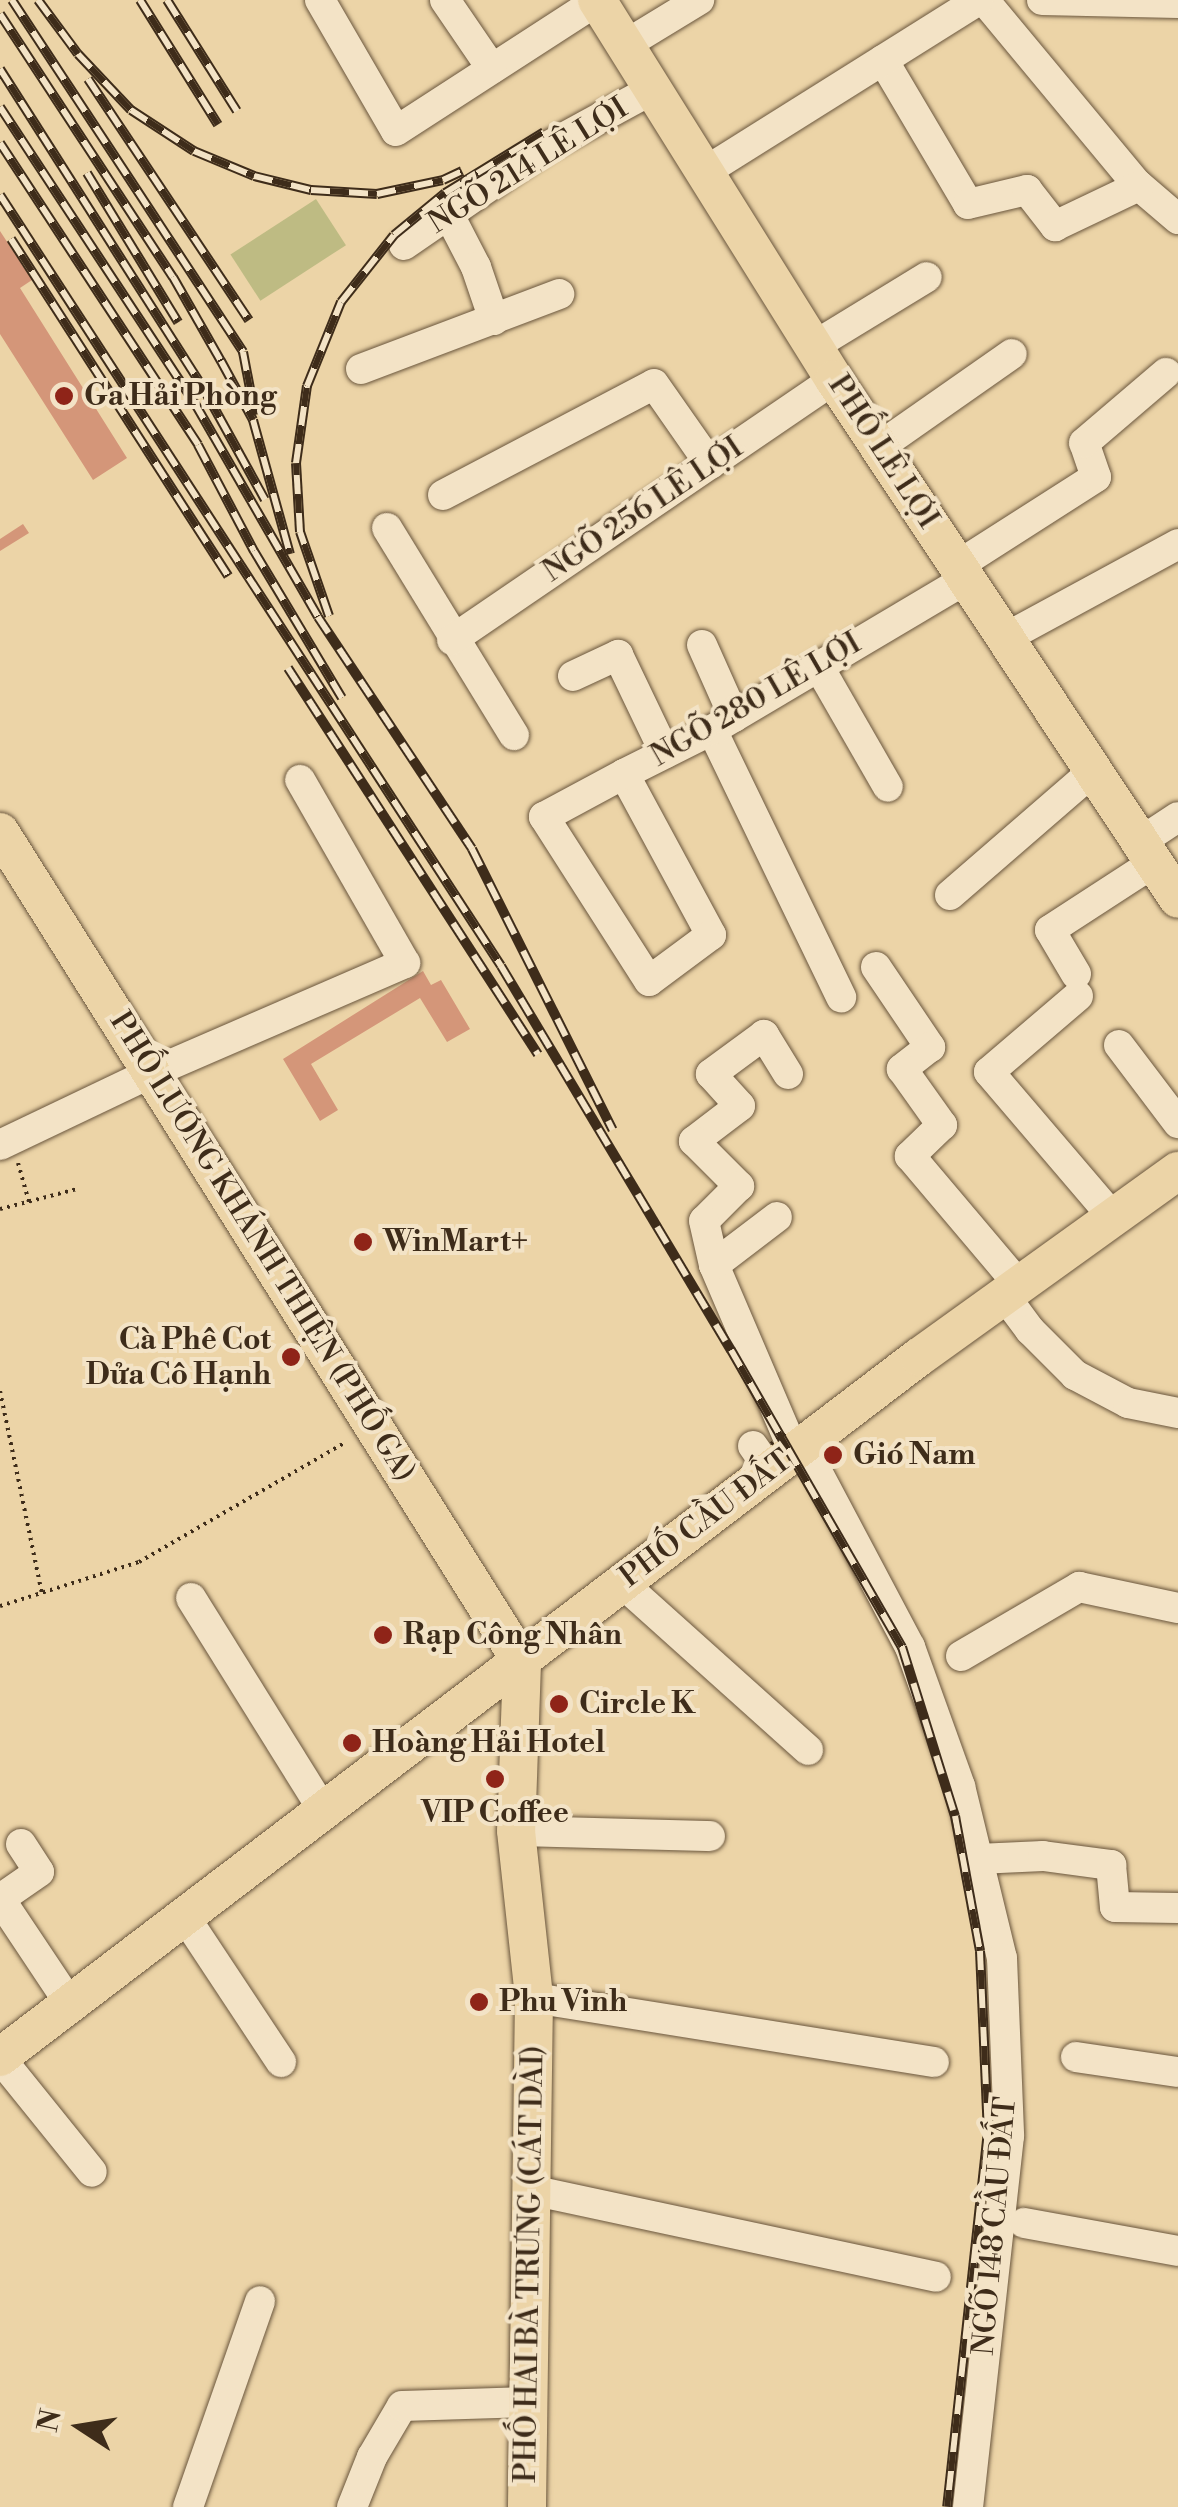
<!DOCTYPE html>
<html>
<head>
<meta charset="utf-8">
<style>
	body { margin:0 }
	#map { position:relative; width:1178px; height:2507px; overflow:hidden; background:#ecd4a7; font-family:"Libre Bodoni",serif }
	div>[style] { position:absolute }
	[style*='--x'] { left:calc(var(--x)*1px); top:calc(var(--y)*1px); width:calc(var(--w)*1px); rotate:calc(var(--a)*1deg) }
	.green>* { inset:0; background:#bebb83; transform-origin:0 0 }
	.building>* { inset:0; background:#d49679 }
	.path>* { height:4px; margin-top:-2px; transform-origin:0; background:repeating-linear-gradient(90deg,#3e2c1a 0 2.5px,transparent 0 7.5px) }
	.roads { filter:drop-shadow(0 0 2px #6a563d) drop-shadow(0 0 2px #6a563d) }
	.minor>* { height:30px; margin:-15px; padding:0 15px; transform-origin:15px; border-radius:15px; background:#f3e3c6 }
	.major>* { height:38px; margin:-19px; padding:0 19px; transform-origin:19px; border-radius:19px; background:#ecd4a7 }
	.rail>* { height:10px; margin-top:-5px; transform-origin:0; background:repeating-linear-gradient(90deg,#f3e3c6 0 19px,#3e2c1a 0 38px); box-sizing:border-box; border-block:2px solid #3e2c1a }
	.path-bridge>* { height:4px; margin-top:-2px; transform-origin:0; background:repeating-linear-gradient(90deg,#3e2c1a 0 2.5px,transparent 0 7.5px) }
	.dots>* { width:28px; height:28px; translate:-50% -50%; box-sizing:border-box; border:5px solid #f3e3c6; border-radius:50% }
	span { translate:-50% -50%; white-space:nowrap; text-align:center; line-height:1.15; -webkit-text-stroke:8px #f3e3c6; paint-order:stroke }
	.street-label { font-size:30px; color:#3e2c1a }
	.poi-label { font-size:30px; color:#3e2c1a; font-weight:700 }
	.left { translate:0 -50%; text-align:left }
	.right { translate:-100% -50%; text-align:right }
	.north { position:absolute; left:30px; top:2377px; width:100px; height:100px; -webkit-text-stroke:8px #f3e3c6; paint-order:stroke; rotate:282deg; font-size:28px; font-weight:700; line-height:40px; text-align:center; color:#3e2c1a }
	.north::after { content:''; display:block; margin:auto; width:35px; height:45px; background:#3e2c1a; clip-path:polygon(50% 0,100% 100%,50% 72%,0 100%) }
</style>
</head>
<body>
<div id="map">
	<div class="green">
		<i style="left:316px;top:199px;width:55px;height:102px;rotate:57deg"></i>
	</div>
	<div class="building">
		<i style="clip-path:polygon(0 231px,32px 280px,20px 288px,127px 458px,93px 480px,0 334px)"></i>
		<i style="clip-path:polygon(23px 524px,29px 533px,0 551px,0 539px)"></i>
		<i style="clip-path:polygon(423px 971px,431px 985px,441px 980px,470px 1029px,447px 1042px,420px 998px,311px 1064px,338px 1110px,320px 1121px,283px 1059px)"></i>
	</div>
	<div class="path">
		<i style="--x:18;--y:1163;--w:41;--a:74.2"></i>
		<i style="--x:0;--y:1209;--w:80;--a:-14.6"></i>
		<i style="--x:0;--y:1391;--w:206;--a:78.3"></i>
		<i style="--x:0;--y:1606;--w:146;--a:-17.6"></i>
		<i style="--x:139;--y:1562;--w:239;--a:-30.1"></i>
	</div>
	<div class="roads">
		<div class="minor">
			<i style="--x:320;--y:0;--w:151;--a:59.9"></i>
			<i style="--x:396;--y:131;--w:239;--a:-32.9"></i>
			<i style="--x:445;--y:0;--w:83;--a:55.7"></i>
			<i style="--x:984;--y:0;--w:239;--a:50.3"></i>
			<i style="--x:1137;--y:184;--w:54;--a:40.5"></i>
			<i style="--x:1042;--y:0;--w:136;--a:1.3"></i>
			<i style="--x:625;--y:45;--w:87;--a:-31.3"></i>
			<i style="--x:883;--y:60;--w:167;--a:59.4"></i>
			<i style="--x:968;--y:204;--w:61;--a:-13.3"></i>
			<i style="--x:1027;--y:190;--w:46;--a:52.1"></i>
			<i style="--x:1055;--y:226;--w:93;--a:-25.5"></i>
			<i style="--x:706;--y:171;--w:322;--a:-32.1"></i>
			<i style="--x:448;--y:213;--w:61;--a:62.6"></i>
			<i style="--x:476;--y:267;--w:56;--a:71.2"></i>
			<i style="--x:404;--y:245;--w:169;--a:-34.6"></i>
			<i style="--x:543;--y:149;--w:125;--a:-28.6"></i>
			<i style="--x:814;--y:346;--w:132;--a:-31.4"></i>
			<i style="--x:361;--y:369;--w:212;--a:-20.7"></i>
			<i style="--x:879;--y:447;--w:162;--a:-35"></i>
			<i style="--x:443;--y:495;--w:238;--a:-27.7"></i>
			<i style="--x:654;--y:384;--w:98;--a:55"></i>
			<i style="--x:387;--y:528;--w:243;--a:58.5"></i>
			<i style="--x:957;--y:566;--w:165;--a:-32.6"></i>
			<i style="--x:1096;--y:477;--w:36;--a:-109"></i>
			<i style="--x:1084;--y:443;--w:108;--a:-40.5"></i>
			<i style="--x:1007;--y:637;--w:195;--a:-28.5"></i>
			<i style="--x:452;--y:640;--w:463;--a:-34.3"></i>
			<i style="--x:702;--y:645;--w:79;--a:66"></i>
			<i style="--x:819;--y:667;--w:138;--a:60.1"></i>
			<i style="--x:573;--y:676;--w:50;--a:-25"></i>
			<i style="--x:618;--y:655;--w:109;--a:64.4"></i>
			<i style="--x:712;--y:730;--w:297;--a:64.2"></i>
			<i style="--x:624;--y:774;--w:183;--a:61.6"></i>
			<i style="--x:711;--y:935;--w:77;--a:143.4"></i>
			<i style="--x:649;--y:981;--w:195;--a:-122.6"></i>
			<i style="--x:544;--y:817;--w:91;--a:-28.3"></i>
			<i style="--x:624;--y:774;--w:98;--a:-26.6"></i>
			<i style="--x:712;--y:730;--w:295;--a:-30.7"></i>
			<i style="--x:1140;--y:842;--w:45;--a:-33.3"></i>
			<i style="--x:950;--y:895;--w:189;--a:-40.9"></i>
			<i style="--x:876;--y:967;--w:97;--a:56"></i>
			<i style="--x:930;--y:1047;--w:36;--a:142"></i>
			<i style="--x:902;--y:1069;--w:69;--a:54.5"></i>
			<i style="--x:942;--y:1125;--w:45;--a:135.9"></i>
			<i style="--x:910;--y:1156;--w:167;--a:49.8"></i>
			<i style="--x:1076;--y:974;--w:51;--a:-120.6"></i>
			<i style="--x:1050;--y:930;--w:123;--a:-33"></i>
			<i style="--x:1078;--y:996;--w:117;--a:139.5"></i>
			<i style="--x:989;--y:1072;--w:189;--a:49.5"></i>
			<i style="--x:1119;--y:1045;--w:98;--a:52.9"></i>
			<i style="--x:788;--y:1074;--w:46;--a:-121.6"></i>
			<i style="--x:764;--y:1035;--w:66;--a:143.7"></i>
			<i style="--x:711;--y:1074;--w:43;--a:47.8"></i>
			<i style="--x:740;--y:1106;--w:58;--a:142.7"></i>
			<i style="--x:694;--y:1141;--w:64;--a:45"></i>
			<i style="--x:739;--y:1186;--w:49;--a:135"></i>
			<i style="--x:704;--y:1221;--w:45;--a:77.2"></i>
			<i style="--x:714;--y:1265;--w:190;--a:66.8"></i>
			<i style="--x:789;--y:1440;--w:15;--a:20"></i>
			<i style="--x:803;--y:1445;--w:229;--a:62.1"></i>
			<i style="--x:910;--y:1647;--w:148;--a:70.2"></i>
			<i style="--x:960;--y:1786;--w:177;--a:76.3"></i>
			<i style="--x:1002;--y:1958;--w:178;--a:87.7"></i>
			<i style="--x:1009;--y:2136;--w:373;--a:96.3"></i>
			<i style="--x:0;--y:1145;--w:167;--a:-25.5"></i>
			<i style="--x:151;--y:1073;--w:277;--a:-23.4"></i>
			<i style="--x:405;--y:963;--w:211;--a:-119.8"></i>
			<i style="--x:714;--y:1265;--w:79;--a:-37.3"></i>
			<i style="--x:1004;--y:1295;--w:44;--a:53.4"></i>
			<i style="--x:1030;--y:1330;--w:64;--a:45"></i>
			<i style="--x:1075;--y:1375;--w:60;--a:27.8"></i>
			<i style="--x:1128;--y:1403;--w:51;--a:11.3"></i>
			<i style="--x:753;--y:1446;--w:29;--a:55"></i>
			<i style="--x:622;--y:1583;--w:250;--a:41.9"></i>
			<i style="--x:191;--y:1598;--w:252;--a:58.1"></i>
			<i style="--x:961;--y:1656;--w:137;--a:-30.3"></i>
			<i style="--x:1079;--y:1587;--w:101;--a:12"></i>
			<i style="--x:516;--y:1831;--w:194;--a:1.5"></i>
			<i style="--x:21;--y:1844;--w:33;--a:57"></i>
			<i style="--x:39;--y:1872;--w:47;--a:145.3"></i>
			<i style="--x:0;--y:1899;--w:126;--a:56.3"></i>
			<i style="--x:978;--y:1859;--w:65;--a:-2.6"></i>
			<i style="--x:1043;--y:1856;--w:69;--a:7.5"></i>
			<i style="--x:1111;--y:1865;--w:42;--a:84.6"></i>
			<i style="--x:1115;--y:1907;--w:63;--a:0.9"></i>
			<i style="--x:185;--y:1917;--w:174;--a:56.5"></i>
			<i style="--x:534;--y:1998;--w:405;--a:9.1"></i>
			<i style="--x:1076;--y:2057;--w:103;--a:8.4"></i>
			<i style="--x:0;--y:2058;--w:146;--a:51.1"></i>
			<i style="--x:531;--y:2190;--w:414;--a:12.1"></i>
			<i style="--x:1024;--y:2223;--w:157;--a:10.3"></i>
			<i style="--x:188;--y:2507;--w:218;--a:-70.7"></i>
			<i style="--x:352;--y:2507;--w:54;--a:-68.2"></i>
			<i style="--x:372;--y:2457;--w:59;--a:-59.5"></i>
			<i style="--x:402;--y:2406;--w:127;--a:-1.8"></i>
		</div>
		<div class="major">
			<i style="--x:597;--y:0;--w:447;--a:58"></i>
			<i style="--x:834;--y:379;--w:623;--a:56.51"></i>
			<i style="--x:0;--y:832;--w:981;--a:57.86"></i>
			<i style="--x:522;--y:1663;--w:168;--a:92"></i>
			<i style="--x:516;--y:1831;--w:168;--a:83.8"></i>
			<i style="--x:534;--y:1998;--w:509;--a:90.79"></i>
			<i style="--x:0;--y:2057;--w:1155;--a:-37.3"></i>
			<i style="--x:919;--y:1357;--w:319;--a:-35.7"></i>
		</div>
	</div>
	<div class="rail">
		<i style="--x:12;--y:0;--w:421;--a:56.7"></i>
		<i style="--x:243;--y:352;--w:64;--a:79.2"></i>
		<i style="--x:38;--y:0;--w:67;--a:53.5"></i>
		<i style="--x:78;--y:54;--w:77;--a:46.6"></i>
		<i style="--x:131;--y:110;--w:75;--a:33.1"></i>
		<i style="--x:194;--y:151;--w:65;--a:22.6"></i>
		<i style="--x:254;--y:176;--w:59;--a:13.8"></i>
		<i style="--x:311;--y:190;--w:66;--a:3.5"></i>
		<i style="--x:377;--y:194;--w:67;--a:-12"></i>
		<i style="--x:443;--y:180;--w:21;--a:-25"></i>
		<i style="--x:140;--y:0;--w:147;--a:58"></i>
		<i style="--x:167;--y:0;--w:131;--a:57.8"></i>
		<i style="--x:0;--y:14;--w:315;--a:56.7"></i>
		<i style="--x:173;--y:277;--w:97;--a:60.3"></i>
		<i style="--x:221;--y:361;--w:67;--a:61.5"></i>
		<i style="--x:253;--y:420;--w:139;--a:74.6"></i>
		<i style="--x:0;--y:69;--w:374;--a:57.5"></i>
		<i style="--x:201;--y:384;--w:132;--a:61.1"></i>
		<i style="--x:88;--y:79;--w:290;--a:56.3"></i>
		<i style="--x:0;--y:107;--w:353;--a:56.7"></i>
		<i style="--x:194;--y:402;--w:248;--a:60"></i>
		<i style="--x:318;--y:617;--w:278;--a:56.4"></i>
		<i style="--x:472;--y:849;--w:314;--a:63.4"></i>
		<i style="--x:0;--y:143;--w:361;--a:56.7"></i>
		<i style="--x:198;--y:445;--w:120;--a:62.2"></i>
		<i style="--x:254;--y:551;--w:171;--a:59.1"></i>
		<i style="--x:87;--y:173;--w:175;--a:58.6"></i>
		<i style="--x:0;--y:195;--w:919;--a:56.98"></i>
		<i style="--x:501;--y:966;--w:448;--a:59.1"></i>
		<i style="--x:731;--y:1350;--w:343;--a:60.1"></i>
		<i style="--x:902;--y:1647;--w:177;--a:72.6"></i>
		<i style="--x:955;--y:1816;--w:137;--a:79.5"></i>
		<i style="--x:980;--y:1951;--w:180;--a:87.5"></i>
		<i style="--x:988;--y:2131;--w:378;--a:96.2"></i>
		<i style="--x:11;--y:239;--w:401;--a:57.2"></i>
		<i style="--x:329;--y:616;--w:89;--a:-109"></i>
		<i style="--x:300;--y:532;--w:69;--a:-93.3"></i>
		<i style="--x:296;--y:463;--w:78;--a:-81.9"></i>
		<i style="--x:307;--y:386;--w:91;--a:-68"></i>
		<i style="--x:341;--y:302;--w:85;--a:-51.7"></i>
		<i style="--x:394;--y:235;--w:66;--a:-39.5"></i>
		<i style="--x:445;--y:193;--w:116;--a:-31.6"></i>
		<i style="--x:288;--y:668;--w:460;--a:57.1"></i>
	</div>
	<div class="path-bridge">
		<i style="--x:771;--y:1444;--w:21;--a:-37"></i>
	</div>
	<div class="dots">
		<i style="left:64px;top:396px;background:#8f2418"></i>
		<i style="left:363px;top:1242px;background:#8f2418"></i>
		<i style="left:291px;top:1357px;background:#8f2418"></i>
		<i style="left:833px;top:1455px;background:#8f2418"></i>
		<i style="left:383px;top:1635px;background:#8f2418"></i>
		<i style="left:559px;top:1704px;background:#8f2418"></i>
		<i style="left:352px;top:1743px;background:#8f2418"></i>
		<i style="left:495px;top:1779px;background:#8f2418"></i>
		<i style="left:479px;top:2002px;background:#8f2418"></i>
	</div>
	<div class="street-label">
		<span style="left:528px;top:166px;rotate:-32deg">NGÕ 214 LÊ LỢI</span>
		<span style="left:883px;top:452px;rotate:57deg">PHỐ LÊ LỢI</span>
		<span style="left:643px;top:510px;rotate:-34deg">NGÕ 256 LÊ LỢI</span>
		<span style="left:756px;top:700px;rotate:-30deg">NGÕ 280 LÊ LỢI</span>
		<span style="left:262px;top:1247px;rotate:58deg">PHỐ LƯƠNG KHÁNH THIỆN (PHỐ GA)</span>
		<span style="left:706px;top:1519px;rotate:-37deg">PHỐ CẦU ĐẤT</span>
		<span style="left:995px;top:2226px;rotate:-85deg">NGÕ 148 CẦU ĐẤT</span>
		<span style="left:530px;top:2264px;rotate:-89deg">PHỐ HAI BÀ TRƯNG (CÁT DÀI)</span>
	</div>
	<div class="poi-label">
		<span class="left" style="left:84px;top:396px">Ga Hải Phòng</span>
		<span class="left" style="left:383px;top:1242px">WinMart+</span>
		<span class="right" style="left:271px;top:1357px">Cà Phê Cot<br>Dửa Cô Hạnh</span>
		<span class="left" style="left:853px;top:1455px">Gió Nam</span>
		<span class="left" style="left:403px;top:1635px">Rạp Công Nhân</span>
		<span class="left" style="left:579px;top:1704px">Circle K</span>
		<span class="left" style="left:372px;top:1743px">Hoàng Hải Hotel</span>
		<span style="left:495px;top:1813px">VIP Coffee</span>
		<span class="left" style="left:499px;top:2002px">Phu Vinh</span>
	</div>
	<div class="north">N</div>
</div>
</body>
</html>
